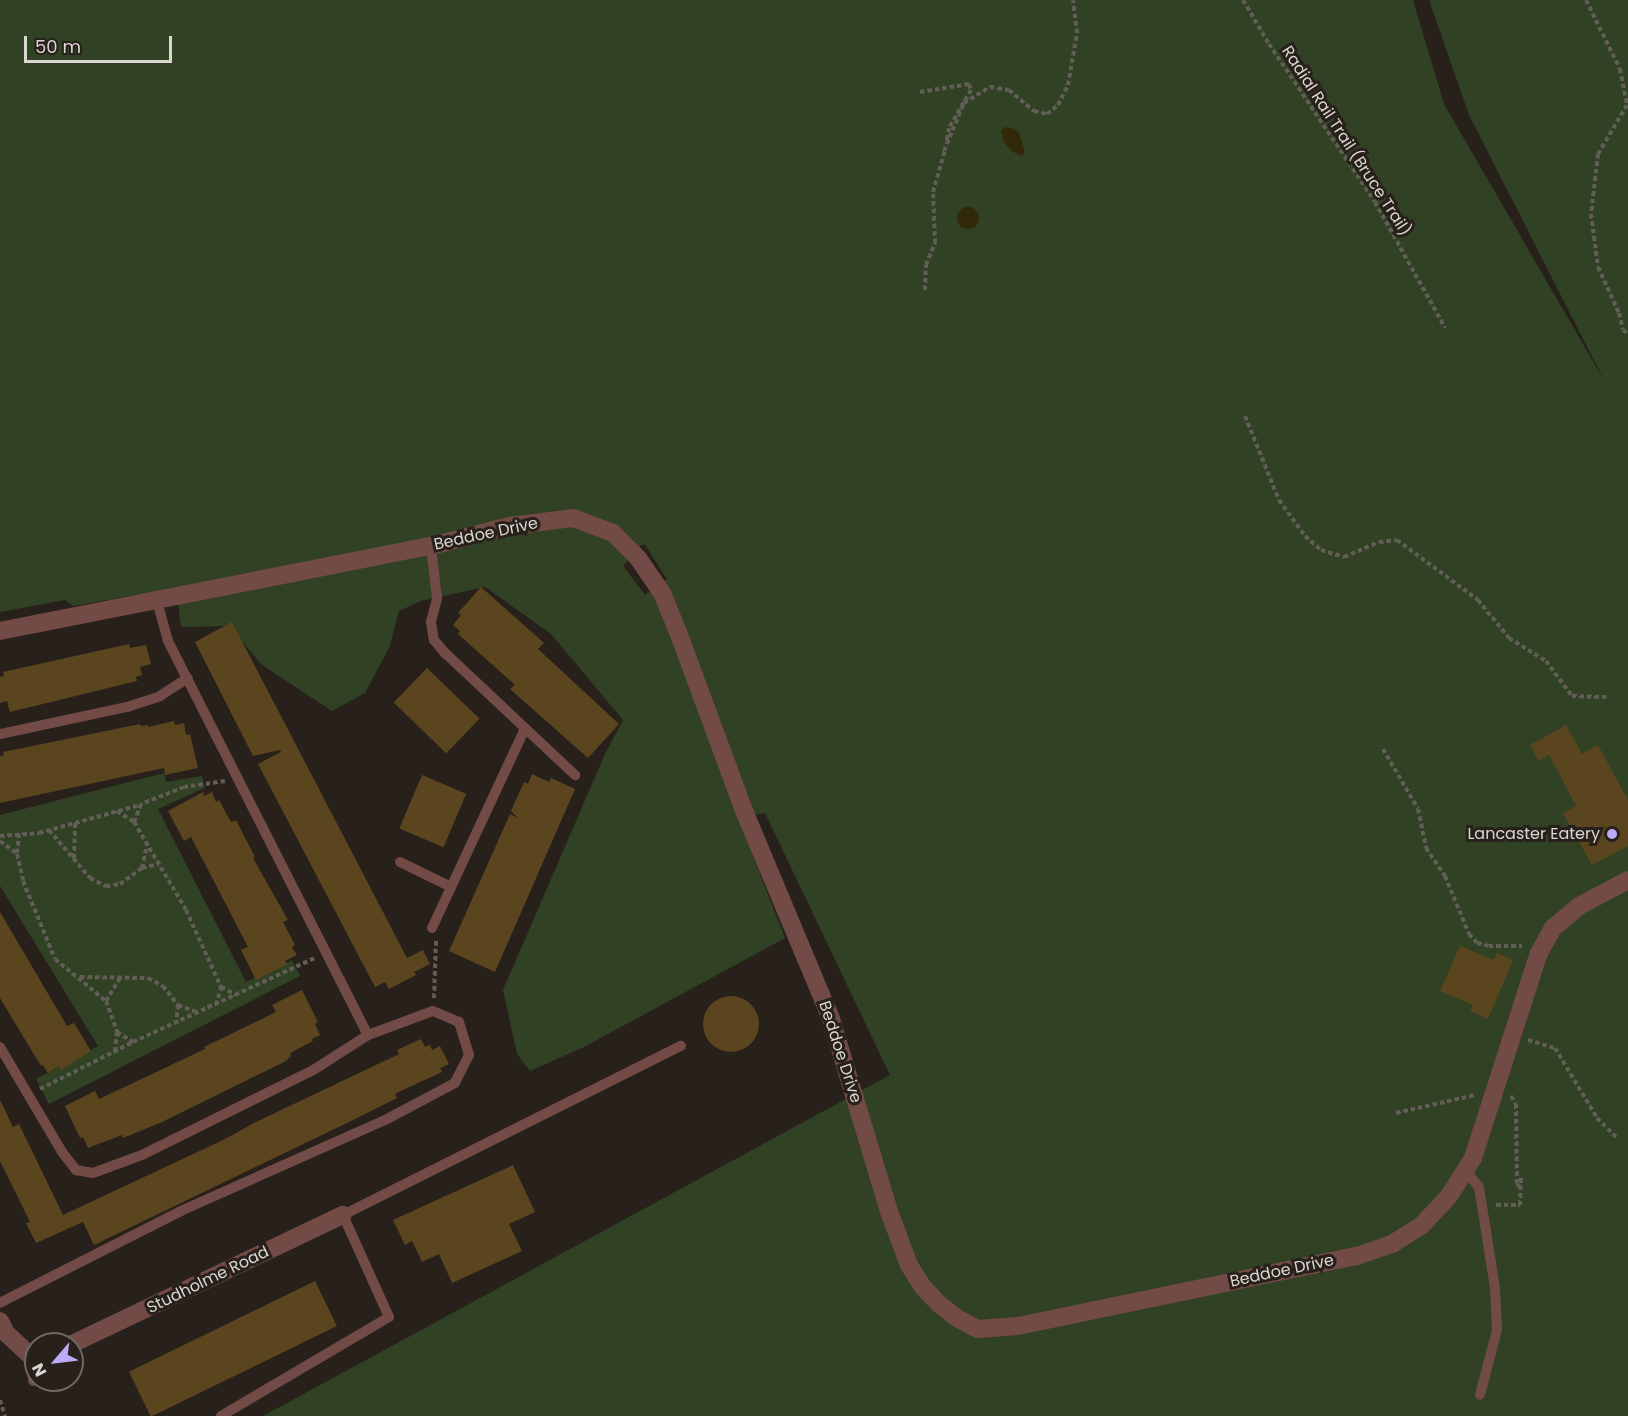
<!DOCTYPE html>
<html>
<head>
<meta charset="utf-8">
<style>
	body { margin:0 }
	#map { position:relative; width:1628px; height:1416px; overflow:hidden; background:#27201b; font-family:Poppins,sans-serif }
	div>[style] { position:absolute }
	[style*='--x'] { left:calc(var(--x)*1px); top:calc(var(--y)*1px); width:calc(var(--w)*1px); rotate:calc(var(--a)*1deg) }
	.green>* { inset:0; background:#304124 }
	.sand>* { inset:0; background:#312907 }
	.round { border-radius:50% }
	.building>* { inset:0; background:#5b451e; transform-origin:0 0 }
	.path>* { height:4px; margin-top:-2px; transform-origin:0; background:repeating-linear-gradient(90deg,#635d58 0 4.5px,transparent 0 7.5px) }
	.lane>* { height:10px; margin:-5px; padding:0 5px; transform-origin:5px; border-radius:5px; background:#724a46 }
	.street>* { height:18px; margin:-9px; padding:0 9px; transform-origin:9px; border-radius:9px; background:#724a46 }
	.dots>* { width:16px; height:16px; translate:-50% -50%; box-sizing:border-box; border:3px solid #27201b; border-radius:50% }
	span { translate:-50% -50%; white-space:nowrap; text-align:center; line-height:1.15; -webkit-text-stroke:6px #27201b; paint-order:stroke }
	.street-label { font-size:16px; color:#dbd6d2 }
	.poi-label { font-size:16px; color:#dbd6d2 }
	.right { translate:-100% -50%; text-align:right }
	.north { position:absolute; left:24px; top:1332px; width:60px; height:60px; box-sizing:border-box; background:#27201b; border:2px solid #6f6964; border-radius:50%; rotate:242deg; font-size:16px; font-weight:700; line-height:24px; text-align:center; color:#dbd6d2 }
	.north::after { content:''; display:block; margin:auto; width:21px; height:27px; background:#bcaaf6; clip-path:polygon(50% 0,100% 100%,50% 72%,0 100%) }
	.scale { position:absolute; left:24px; top:36px; width:148px; height:27px; box-sizing:border-box; border:3px solid #dbd6d2; border-top:0; padding-left:8px; font-size:18px; line-height:21px; white-space:nowrap; color:#dbd6d2; -webkit-text-stroke:4px #27201b; paint-order:stroke }
</style>
</head>
<body>
<div id="map">
	<div class="green">
		<i style="clip-path:polygon(evenodd,0 0,1413px 0,1444px 104px,1605px 382px,1469px 115px,1429px 0,1628px 0,1628px 1416px,263px 1416px,890px 1075px,765px 813px,738px 817px,785px 938px,584px 1047px,530px 1071px,517px 1054px,503px 990px,605px 754px,623px 720px,551px 634px,485px 587px,421px 601px,399px 611px,390px 646px,365px 693px,332px 711px,262px 665px,229px 626px,181px 627px,176px 588px,73px 606px,65px 600px,0 612px,0 0,641px 545px,645px 545px,667px 579px,645px 595px,623px 566px,641px 545px)"></i>
		<i style="clip-path:polygon(164px 773px,166px 782px,202px 776px,205px 788px,158px 809px,246px 982px,292px 960px,300px 976px,49px 1104px,36px 1079px,98px 1046px,0 886px,0 815px)"></i>
	</div>
	<div class="sand">
		<i style="clip-path:polygon(1005px 127px,1015px 129px,1019px 133px,1025px 152px,1022px 156px,1011px 151px,1003px 140px,1001px 131px)"></i>
		<i class="round" style="left:957px;top:207px;width:22px;height:22px"></i>
	</div>
	<div class="building">
		<i style="clip-path:polygon(481px 587px,544px 643px,538px 649px,619px 724px,588px 758px,510px 689px,515px 685px,458px 634px,460px 631px,453px 625px,461px 615px,458px 613px)"></i>
		<i style="clip-path:polygon(232px 622px,407px 958px,423px 950px,430px 964px,414px 972px,416px 975px,389px 989px,385px 982px,375px 987px,258px 764px,281px 752px,280px 750px,253px 756px,195px 642px)"></i>
		<i style="clip-path:polygon(129px 644px,130px 648px,146px 645px,151px 664px,140px 667px,142px 675px,136px 677px,137px 681px,10px 712px,7px 701px,0 703px,0 677px,4px 676px,3px 672px)"></i>
		<i style="left:427px;top:668px;width:73px;height:48px;rotate:44deg"></i>
		<i style="clip-path:polygon(174px 721px,175px 725px,184px 723px,186px 735px,190px 734px,198px 768px,165px 775px,164px 768px,0 803px,0 756px,4px 755px,3px 752px,140px 724px,141px 726px,148px 725px,148px 727px)"></i>
		<i style="clip-path:polygon(1566px 725px,1582px 754px,1598px 745px,1628px 800px,1628px 846px,1592px 865px,1563px 813px,1576px 806px,1549px 755px,1539px 761px,1530px 745px)"></i>
		<i style="clip-path:polygon(532px 774px,549px 782px,551px 778px,575px 789px,495px 972px,449px 951px,510px 814px,518px 818px,511px 811px,524px 782px,528px 784px)"></i>
		<i style="left:422px;top:775px;width:48px;height:58px;rotate:23deg"></i>
		<i style="clip-path:polygon(203px 792px,204px 796px,212px 792px,216px 802px,219px 800px,231px 822px,236px 820px,255px 857px,253px 858px,288px 920px,283px 922px,295px 945px,292px 947px,297px 955px,285px 961px,287px 964px,256px 980px,241px 950px,248px 947px,191px 837px,184px 841px,168px 811px)"></i>
		<i style="clip-path:polygon(0 912px,67px 1026px,74px 1023px,91px 1051px,61px 1070px,59px 1066px,48px 1073px,43px 1065px,41px 1066px,0 998px)"></i>
		<i style="clip-path:polygon(1460px 946px,1494px 960px,1497px 953px,1513px 960px,1488px 1019px,1470px 1011px,1473px 1005px,1440px 991px)"></i>
		<i style="clip-path:polygon(302px 990px,318px 1022px,315px 1024px,320px 1035px,312px 1039px,313px 1041px,290px 1053px,291px 1056px,286px 1061px,160px 1123px,123px 1138px,122px 1135px,88px 1148px,83px 1137px,80px 1138px,65px 1106px,95px 1091px,99px 1099px,205px 1049px,204px 1047px,276px 1012px,272px 1005px)"></i>
		<i class="round" style="left:703px;top:996px;width:56px;height:56px"></i>
		<i style="clip-path:polygon(421px 1039px,425px 1047px,430px 1045px,432px 1050px,440px 1046px,449px 1064px,440px 1068px,442px 1072px,403px 1090px,395px 1094px,397px 1098px,349px 1122px,94px 1245px,83px 1222px,36px 1243px,26px 1223px,30px 1222px,0 1161px,0 1100px,13px 1127px,19px 1124px,63px 1215px,223px 1140px,256px 1122px,399px 1054px,397px 1050px)"></i>
		<i style="clip-path:polygon(513px 1165px,535px 1212px,509px 1224px,522px 1251px,452px 1283px,439px 1254px,422px 1262px,412px 1241px,405px 1245px,393px 1220px)"></i>
		<i style="left:315px;top:1281px;width:50px;height:207px;rotate:64deg"></i>
	</div>
	<div class="path">
		<i style="--x:1243;--y:0;--w:51;--a:59.4"></i>
		<i style="--x:1269;--y:44;--w:190;--a:56.1"></i>
		<i style="--x:1375;--y:202;--w:144;--a:60.9"></i>
		<i style="--x:1586;--y:0;--w:77;--a:63.8"></i>
		<i style="--x:1620;--y:69;--w:37;--a:79"></i>
		<i style="--x:1627;--y:105;--w:57;--a:120.6"></i>
		<i style="--x:1598;--y:154;--w:60;--a:96.7"></i>
		<i style="--x:1591;--y:214;--w:53;--a:82.5"></i>
		<i style="--x:1598;--y:267;--w:51;--a:65.5"></i>
		<i style="--x:1619;--y:313;--w:17;--a:77"></i>
		<i style="--x:1623;--y:330;--w:6;--a:39"></i>
		<i style="--x:920;--y:92;--w:50;--a:-9.3"></i>
		<i style="--x:969;--y:84;--w:6;--a:72"></i>
		<i style="--x:971;--y:90;--w:44;--a:120.1"></i>
		<i style="--x:949;--y:128;--w:15;--a:101"></i>
		<i style="--x:944;--y:151;--w:52;--a:-67.4"></i>
		<i style="--x:964;--y:103;--w:31;--a:-32"></i>
		<i style="--x:990;--y:87;--w:19;--a:9"></i>
		<i style="--x:1009;--y:90;--w:33;--a:40"></i>
		<i style="--x:1034;--y:111;--w:13;--a:13"></i>
		<i style="--x:1047;--y:114;--w:14;--a:-39"></i>
		<i style="--x:1058;--y:105;--w:22;--a:-63"></i>
		<i style="--x:1068;--y:85;--w:53;--a:-80.2"></i>
		<i style="--x:1077;--y:33;--w:33;--a:-97"></i>
		<i style="--x:925;--y:290;--w:25;--a:-88"></i>
		<i style="--x:926;--y:265;--w:24;--a:-68"></i>
		<i style="--x:935;--y:243;--w:51;--a:-92.2"></i>
		<i style="--x:933;--y:192;--w:44;--a:-74.1"></i>
		<i style="--x:1245;--y:416;--w:91;--a:68"></i>
		<i style="--x:1279;--y:500;--w:44;--a:54.2"></i>
		<i style="--x:1305;--y:536;--w:21;--a:41"></i>
		<i style="--x:1321;--y:550;--w:24;--a:17"></i>
		<i style="--x:1344;--y:557;--w:38;--a:-23"></i>
		<i style="--x:1379;--y:542;--w:18;--a:-6"></i>
		<i style="--x:1397;--y:540;--w:101;--a:36.5"></i>
		<i style="--x:1478;--y:600;--w:49;--a:50.8"></i>
		<i style="--x:1509;--y:638;--w:44;--a:31.9"></i>
		<i style="--x:1546;--y:661;--w:44;--a:53.4"></i>
		<i style="--x:1572;--y:696;--w:36;--a:2"></i>
		<i style="--x:1383;--y:749;--w:69;--a:59.7"></i>
		<i style="--x:1418;--y:809;--w:40;--a:78"></i>
		<i style="--x:1426;--y:848;--w:34;--a:56"></i>
		<i style="--x:1445;--y:876;--w:63;--a:67.5"></i>
		<i style="--x:1469;--y:934;--w:12;--a:48"></i>
		<i style="--x:1477;--y:943;--w:12;--a:14"></i>
		<i style="--x:1489;--y:946;--w:33;--a:0"></i>
		<i style="--x:225;--y:781;--w:41;--a:171.7"></i>
		<i style="--x:184;--y:787;--w:46;--a:158.4"></i>
		<i style="--x:141;--y:804;--w:19;--a:111"></i>
		<i style="--x:134;--y:822;--w:102;--a:59.4"></i>
		<i style="--x:186;--y:910;--w:85;--a:65.6"></i>
		<i style="--x:221;--y:987;--w:17;--a:28"></i>
		<i style="--x:117;--y:811;--w:20;--a:33"></i>
		<i style="--x:49;--y:830;--w:63;--a:49.5"></i>
		<i style="--x:90;--y:878;--w:18;--a:27"></i>
		<i style="--x:106;--y:886;--w:14;--a:-8"></i>
		<i style="--x:120;--y:884;--w:27;--a:-36"></i>
		<i style="--x:142;--y:868;--w:17;--a:-13"></i>
		<i style="--x:0;--y:836;--w:39;--a:-4"></i>
		<i style="--x:39;--y:833;--w:105;--a:-15.5"></i>
		<i style="--x:0;--y:841;--w:21;--a:37"></i>
		<i style="--x:17;--y:854;--w:28;--a:77"></i>
		<i style="--x:23;--y:881;--w:84;--a:67.7"></i>
		<i style="--x:55;--y:959;--w:66;--a:39.5"></i>
		<i style="--x:106;--y:1001;--w:33;--a:70"></i>
		<i style="--x:117;--y:1032;--w:20;--a:96"></i>
		<i style="--x:17;--y:853;--w:19;--a:-84"></i>
		<i style="--x:74;--y:858;--w:35;--a:-88"></i>
		<i style="--x:142;--y:868;--w:25;--a:-78"></i>
		<i style="--x:80;--y:977;--w:68;--a:0.8"></i>
		<i style="--x:148;--y:978;--w:17;--a:28"></i>
		<i style="--x:163;--y:986;--w:24;--a:52"></i>
		<i style="--x:178;--y:1005;--w:19;--a:96"></i>
		<i style="--x:434;--y:998;--w:58;--a:-88"></i>
		<i style="--x:106;--y:1001;--w:26;--a:-59"></i>
		<i style="--x:178;--y:1005;--w:22;--a:21"></i>
		<i style="--x:216;--y:1005;--w:19;--a:-74"></i>
		<i style="--x:117;--y:1032;--w:19;--a:32"></i>
		<i style="--x:1528;--y:1040;--w:28;--a:17"></i>
		<i style="--x:1555;--y:1048;--w:82;--a:59"></i>
		<i style="--x:1597;--y:1118;--w:27;--a:45"></i>
		<i style="--x:40;--y:1089;--w:104;--a:-26.8"></i>
		<i style="--x:133;--y:1042;--w:200;--a:-24.8"></i>
		<i style="--x:1511;--y:1096;--w:9;--a:58"></i>
		<i style="--x:1516;--y:1104;--w:80;--a:89.3"></i>
		<i style="--x:1517;--y:1184;--w:6;--a:45"></i>
		<i style="--x:1396;--y:1113;--w:81;--a:-12.8"></i>
		<i style="--x:1496;--y:1205;--w:24;--a:0"></i>
		<i style="--x:1520;--y:1205;--w:27;--a:-88"></i>
		<i style="--x:0;--y:1400;--w:17;--a:73"></i>
	</div>
	<div class="lane">
		<i style="--x:431;--y:546;--w:53;--a:83.5"></i>
		<i style="--x:437;--y:599;--w:24;--a:105"></i>
		<i style="--x:431;--y:622;--w:18;--a:81"></i>
		<i style="--x:434;--y:640;--w:16;--a:50"></i>
		<i style="--x:444;--y:652;--w:180;--a:43.2"></i>
		<i style="--x:157;--y:601;--w:41;--a:74.6"></i>
		<i style="--x:168;--y:641;--w:442;--a:63.1"></i>
		<i style="--x:0;--y:734;--w:130;--a:-12"></i>
		<i style="--x:127;--y:707;--w:35;--a:-18"></i>
		<i style="--x:160;--y:696;--w:33;--a:-33"></i>
		<i style="--x:400;--y:862;--w:57;--a:26.1"></i>
		<i style="--x:432;--y:928;--w:220;--a:-65"></i>
		<i style="--x:0;--y:1047;--w:122;--a:59.4"></i>
		<i style="--x:62;--y:1152;--w:23;--a:52"></i>
		<i style="--x:76;--y:1170;--w:17;--a:10"></i>
		<i style="--x:93;--y:1173;--w:52;--a:-20.2"></i>
		<i style="--x:142;--y:1155;--w:193;--a:-26.4"></i>
		<i style="--x:315;--y:1069;--w:63;--a:-32.7"></i>
		<i style="--x:368;--y:1035;--w:69;--a:-20.3"></i>
		<i style="--x:433;--y:1011;--w:28;--a:23"></i>
		<i style="--x:459;--y:1022;--w:34;--a:73"></i>
		<i style="--x:469;--y:1055;--w:31;--a:117"></i>
		<i style="--x:455;--y:1083;--w:79;--a:152.1"></i>
		<i style="--x:385;--y:1120;--w:223;--a:156"></i>
		<i style="--x:181;--y:1211;--w:203;--a:153.1"></i>
		<i style="--x:1465;--y:1170;--w:22;--a:51"></i>
		<i style="--x:1479;--y:1187;--w:102;--a:81"></i>
		<i style="--x:1495;--y:1288;--w:42;--a:87.3"></i>
		<i style="--x:1497;--y:1330;--w:67;--a:104.7"></i>
		<i style="--x:31;--y:1356;--w:25;--a:85"></i>
		<i style="--x:221;--y:1416;--w:195;--a:-30.5"></i>
		<i style="--x:389;--y:1317;--w:112;--a:-114.3"></i>
		<i style="--x:343;--y:1215;--w:378;--a:-26.6"></i>
	</div>
	<div class="street">
		<i style="--x:0;--y:631;--w:439;--a:-11.2"></i>
		<i style="--x:431;--y:546;--w:81;--a:-14.4"></i>
		<i style="--x:509;--y:526;--w:64;--a:-7.1"></i>
		<i style="--x:573;--y:518;--w:43;--a:20.6"></i>
		<i style="--x:613;--y:533;--w:35;--a:45"></i>
		<i style="--x:638;--y:558;--w:42;--a:55.6"></i>
		<i style="--x:662;--y:593;--w:42;--a:67.7"></i>
		<i style="--x:678;--y:632;--w:193;--a:69.7"></i>
		<i style="--x:745;--y:813;--w:223;--a:67.3"></i>
		<i style="--x:831;--y:1019;--w:204;--a:73.2"></i>
		<i style="--x:890;--y:1214;--w:54;--a:69.6"></i>
		<i style="--x:909;--y:1265;--w:26;--a:58"></i>
		<i style="--x:923;--y:1287;--w:23;--a:47"></i>
		<i style="--x:939;--y:1304;--w:23;--a:38"></i>
		<i style="--x:957;--y:1318;--w:24;--a:28"></i>
		<i style="--x:978;--y:1329;--w:40;--a:-4.3"></i>
		<i style="--x:1018;--y:1326;--w:346;--a:-11.7"></i>
		<i style="--x:1357;--y:1256;--w:37;--a:-19"></i>
		<i style="--x:1392;--y:1244;--w:34;--a:-32"></i>
		<i style="--x:1421;--y:1226;--w:41;--a:-47"></i>
		<i style="--x:1449;--y:1196;--w:45;--a:-57.7"></i>
		<i style="--x:1473;--y:1158;--w:215;--a:-72.2"></i>
		<i style="--x:1539;--y:953;--w:29;--a:-61"></i>
		<i style="--x:1553;--y:928;--w:34;--a:-40"></i>
		<i style="--x:1579;--y:906;--w:55;--a:-28"></i>
		<i style="--x:0;--y:1321;--w:13;--a:63"></i>
		<i style="--x:6;--y:1333;--w:34;--a:43"></i>
		<i style="--x:31;--y:1356;--w:5;--a:-22"></i>
		<i style="--x:72;--y:1344;--w:300;--a:-25.5"></i>
	</div>
	<div class="dots">
		<i style="left:1612px;top:834px;background:#bcaaf6"></i>
	</div>
	<div class="street-label">
		<span style="left:1346px;top:141px;rotate:57deg">Radial Rail Trail (Bruce Trail)</span>
		<span style="left:486px;top:534px;rotate:-12deg">Beddoe Drive</span>
		<span style="left:840px;top:1052px;rotate:72deg">Beddoe Drive</span>
		<span style="left:1282px;top:1271px;rotate:-12deg">Beddoe Drive</span>
		<span style="left:208px;top:1280px;rotate:-26deg">Studholme Road</span>
	</div>
	<div class="poi-label">
		<span class="right" style="left:1600px;top:834px">Lancaster Eatery</span>
	</div>
	<div class="north">N</div>
	<div class="scale">50 m</div>
</div>
</body>
</html>
